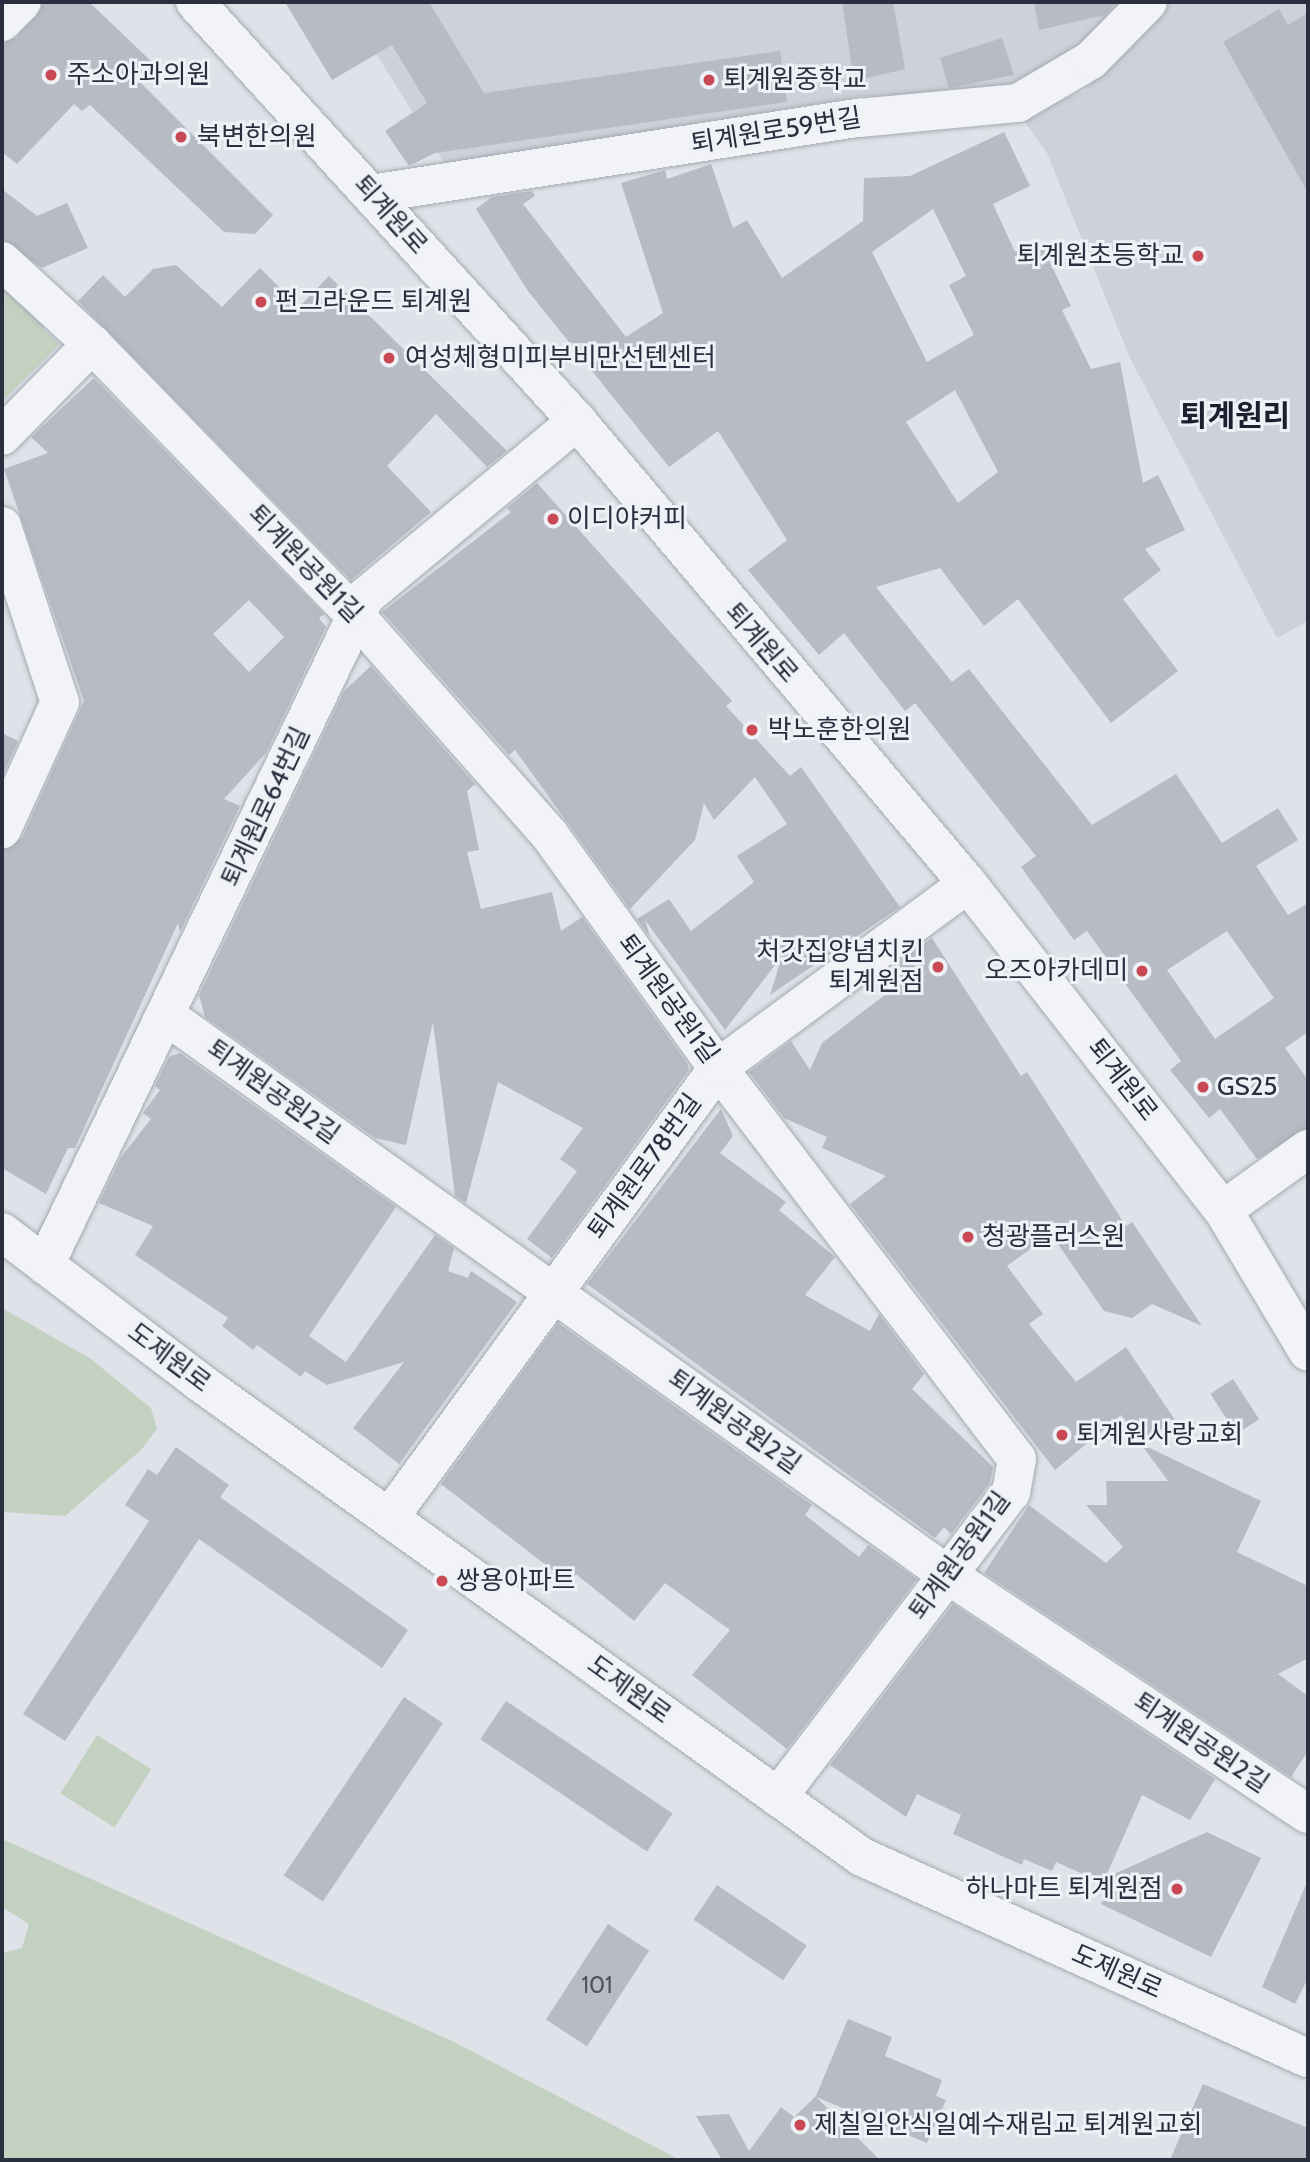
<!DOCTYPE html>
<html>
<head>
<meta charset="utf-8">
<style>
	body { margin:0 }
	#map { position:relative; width:1310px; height:2162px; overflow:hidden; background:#dfe2e8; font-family:Cabin,"Noto Sans KR",sans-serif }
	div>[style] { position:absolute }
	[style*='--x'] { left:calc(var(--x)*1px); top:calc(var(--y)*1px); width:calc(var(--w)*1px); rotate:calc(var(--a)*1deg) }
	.built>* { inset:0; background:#cdd1d9 }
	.green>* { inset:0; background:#c3d1c0; transform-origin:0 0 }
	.building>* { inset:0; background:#b6bbc4; transform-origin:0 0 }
	.roads { filter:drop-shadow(0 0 2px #a5a9b2) drop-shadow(0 0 2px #a5a9b2) }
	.minor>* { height:38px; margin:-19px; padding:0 19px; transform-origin:19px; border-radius:19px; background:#f1f3f6 }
	.dots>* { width:19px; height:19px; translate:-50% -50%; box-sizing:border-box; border:4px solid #eef1f5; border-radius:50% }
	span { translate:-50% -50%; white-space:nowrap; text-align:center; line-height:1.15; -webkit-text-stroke:6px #eef1f5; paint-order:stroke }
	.number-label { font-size:23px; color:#4c5260 }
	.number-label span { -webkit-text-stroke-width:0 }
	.poi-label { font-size:26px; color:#292f3e }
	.left { translate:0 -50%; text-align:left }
	.right { translate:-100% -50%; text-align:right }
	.street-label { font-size:26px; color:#292f3e }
	.quarter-label { font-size:30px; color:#1b202f; font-weight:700 }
	.frame { position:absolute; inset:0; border:4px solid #292f3e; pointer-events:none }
</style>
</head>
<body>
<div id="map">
	<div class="built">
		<i style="clip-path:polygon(344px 2px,1121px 2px,1056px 70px,996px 90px,941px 99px,859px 96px,448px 169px)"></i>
		<i style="clip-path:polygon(1164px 2px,1308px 2px,1308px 621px,1277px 638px,1130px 358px,1047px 153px,1022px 118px,1085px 90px)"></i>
	</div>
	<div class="green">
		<i style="clip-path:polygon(2px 273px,43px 311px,44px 330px,60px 344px,2px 402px)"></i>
		<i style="clip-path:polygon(2px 1308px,91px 1359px,151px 1408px,157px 1429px,141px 1450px,65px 1516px,2px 1512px)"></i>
		<i style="left:97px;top:1735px;width:64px;height:69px;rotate:32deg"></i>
		<i style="clip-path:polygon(2px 1839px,454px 2042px,680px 2160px,2px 2160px,2px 1953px,22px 1948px,29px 1924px,2px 1907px)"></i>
	</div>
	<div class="building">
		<i style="clip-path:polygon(43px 2px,89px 2px,152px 62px,136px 78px,273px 215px,255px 234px,224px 232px,90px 105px,82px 111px,74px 104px,17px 164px,2px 152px,2px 43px,17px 37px)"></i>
		<i style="clip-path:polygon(285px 2px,429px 2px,484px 93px,780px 51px,787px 102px,435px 153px,409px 166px,385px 131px,427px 103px,392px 45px,332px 80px)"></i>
		<i style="clip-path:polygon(842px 2px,893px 2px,905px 69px,854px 81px)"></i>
		<i style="clip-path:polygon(1034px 2px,1114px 2px,1114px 5px,1105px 15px,1039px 30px)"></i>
		<i style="clip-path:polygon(1279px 9px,1288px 25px,1308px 13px,1308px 193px,1223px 42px)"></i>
		<i style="clip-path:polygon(1002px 38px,1014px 75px,949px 88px,940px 58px)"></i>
		<i style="clip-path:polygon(evenodd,1004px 132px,1030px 186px,993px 204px,1015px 252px,1038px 241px,1045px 252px,1071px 306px,1062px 310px,1091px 369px,1120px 362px,1143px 483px,1158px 475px,1185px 530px,1145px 549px,1161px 570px,1123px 599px,1178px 671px,1111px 723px,1018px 599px,984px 626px,940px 568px,876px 587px,952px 682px,969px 669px,1092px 825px,1176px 774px,1222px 843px,1278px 808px,1298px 840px,1256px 866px,1288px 915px,1308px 903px,1308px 1032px,1285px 1048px,1308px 1080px,1308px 1128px,1257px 1159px,1220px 1109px,1209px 1118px,1170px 1070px,1181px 1061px,1087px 931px,1074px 940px,1021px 867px,1036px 856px,915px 703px,905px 711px,844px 633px,819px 655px,748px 570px,787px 540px,718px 431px,669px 467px,528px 291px,476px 209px,492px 197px,532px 191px,535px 196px,523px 204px,626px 337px,663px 313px,621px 183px,665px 170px,667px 179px,711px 164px,733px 228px,747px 220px,782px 278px,863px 221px,864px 178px,910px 176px,1004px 132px,933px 209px,966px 276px,949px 285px,974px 335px,927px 362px,872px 252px,933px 209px,1004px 132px,955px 390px,998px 472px,958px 503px,906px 422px,955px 390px,1004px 132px,1227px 931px,1274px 998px,1215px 1039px,1167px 970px,1227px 931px)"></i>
		<i style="clip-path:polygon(2px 189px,37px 216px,67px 203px,88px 248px,42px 268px,2px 240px)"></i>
		<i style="clip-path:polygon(176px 265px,222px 307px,260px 268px,299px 307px,329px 276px,507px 451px,487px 467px,436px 414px,387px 466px,431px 512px,351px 580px,78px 301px,103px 275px,125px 297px,153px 269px)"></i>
		<i style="clip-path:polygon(evenodd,94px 378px,324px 614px,319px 618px,326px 627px,266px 753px,224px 799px,240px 806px,180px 932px,178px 923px,75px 1148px,68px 1148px,46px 1194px,2px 1168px,2px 850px,22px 838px,84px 701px,4px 469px,48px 453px,31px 437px,94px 378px,249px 600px,284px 637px,249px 672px,213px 634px,249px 600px)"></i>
		<i style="clip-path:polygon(537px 483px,732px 701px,726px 706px,790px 776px,801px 767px,900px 907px,770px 995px,782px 956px,725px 1030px,645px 920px,650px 937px,637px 919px,669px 899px,691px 931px,754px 882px,737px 856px,787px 824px,755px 777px,714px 820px,704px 803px,695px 840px,630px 909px,515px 750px,509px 755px,382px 612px,511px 512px,507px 508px)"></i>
		<i style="clip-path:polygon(371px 666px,475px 784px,467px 791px,479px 850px,467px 852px,481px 909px,552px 892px,561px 931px,582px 917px,687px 1063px,689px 1070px,552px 1258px,527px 1239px,577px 1171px,560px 1159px,583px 1128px,498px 1082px,466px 1203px,455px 1196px,433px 1022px,406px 1145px,375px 1138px,205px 1017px,199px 995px,344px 691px)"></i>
		<i style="clip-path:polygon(2px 733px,18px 741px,2px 777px)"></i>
		<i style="clip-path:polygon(932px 938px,1021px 1076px,1027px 1072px,1126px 1226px,1132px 1222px,1202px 1326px,1152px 1304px,1132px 1318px,1104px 1311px,1051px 1234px,1007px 1266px,1043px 1314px,1029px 1324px,1076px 1382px,1126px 1347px,1175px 1420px,1141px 1443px,1121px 1415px,1055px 1470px,850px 1204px,886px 1176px,822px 1148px,827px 1137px,784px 1118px,749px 1072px,791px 1041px,810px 1070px,822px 1043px,903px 981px,893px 966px)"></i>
		<i style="clip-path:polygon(180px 1053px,396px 1207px,309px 1336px,346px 1362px,435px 1235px,454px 1248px,448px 1271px,468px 1278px,471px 1271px,517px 1302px,399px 1464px,353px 1428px,404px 1362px,327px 1385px,305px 1371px,301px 1377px,257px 1345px,253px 1350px,222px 1326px,228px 1318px,135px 1255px,153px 1226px,99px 1203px,121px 1157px,151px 1119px,143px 1113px,160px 1090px,155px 1086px,169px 1057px)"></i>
		<i style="clip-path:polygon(721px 1109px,733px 1136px,720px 1153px,786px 1202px,779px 1210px,835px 1257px,805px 1295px,870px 1331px,879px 1314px,924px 1374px,912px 1389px,993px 1467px,990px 1483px,951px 1534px,944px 1527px,935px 1538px,587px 1284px)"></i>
		<i style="clip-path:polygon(558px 1323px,812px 1505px,805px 1515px,859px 1557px,868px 1545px,917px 1579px,787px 1749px,692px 1675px,730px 1630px,665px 1583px,634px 1621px,576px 1574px,569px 1583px,441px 1484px)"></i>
		<i style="left:1233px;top:1379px;width:48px;height:27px;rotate:57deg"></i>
		<i style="clip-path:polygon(1141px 1444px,1261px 1501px,1237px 1552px,1308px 1586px,1308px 1658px,1278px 1674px,1308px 1696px,1308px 1751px,1291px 1777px,984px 1573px,1029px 1505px,1106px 1563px,1123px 1547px,1086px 1505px,1107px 1505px,1106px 1481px,1168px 1481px)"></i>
		<i style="clip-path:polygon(176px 1447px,229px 1485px,220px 1497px,408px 1630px,382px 1668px,199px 1539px,65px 1741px,23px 1714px,149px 1521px,125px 1505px,148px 1469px,157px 1475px)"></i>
		<i style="clip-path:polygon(953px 1604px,1215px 1779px,1190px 1820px,1142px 1795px,1103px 1883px,1056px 1862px,1052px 1871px,1024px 1859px,1022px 1865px,953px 1834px,961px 1815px,917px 1794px,906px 1817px,830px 1765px)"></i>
		<i style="left:404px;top:1697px;width:47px;height:215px;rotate:34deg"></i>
		<i style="left:506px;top:1701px;width:201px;height:46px;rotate:34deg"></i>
		<i style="clip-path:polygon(1207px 1832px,1261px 1858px,1211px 1957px,1101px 1904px,1114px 1874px)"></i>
		<i style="clip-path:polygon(1308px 1880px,1308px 1978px,1295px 2004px,1262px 1987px)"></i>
		<i style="left:717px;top:1885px;width:108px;height:42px;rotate:34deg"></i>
		<i style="left:608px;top:1924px;width:49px;height:114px;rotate:33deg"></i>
		<i style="clip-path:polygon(848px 2019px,892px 2037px,885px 2056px,942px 2080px,936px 2096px,946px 2100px,927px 2143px,816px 2097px,880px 2160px,722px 2160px,696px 2116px,729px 2114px,749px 2151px,781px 2107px,794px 2117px,816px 2096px)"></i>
		<i style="clip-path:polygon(1203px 2084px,1308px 2128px,1308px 2160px,1170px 2160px)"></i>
	</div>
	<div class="roads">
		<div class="minor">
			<i style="--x:195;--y:2;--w:567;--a:47.64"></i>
			<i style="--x:577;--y:421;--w:606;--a:49.82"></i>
			<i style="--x:968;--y:884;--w:414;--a:52"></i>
			<i style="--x:1223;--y:1210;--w:165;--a:59.1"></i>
			<i style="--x:2;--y:22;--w:28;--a:-45"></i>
			<i style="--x:371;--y:194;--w:494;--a:-8.9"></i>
			<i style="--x:859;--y:118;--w:160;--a:-5.4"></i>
			<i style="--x:1018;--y:103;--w:85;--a:-30.5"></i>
			<i style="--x:1091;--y:60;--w:81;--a:-45.5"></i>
			<i style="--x:2;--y:261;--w:122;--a:42.7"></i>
			<i style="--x:92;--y:344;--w:379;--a:45.9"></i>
			<i style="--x:356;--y:616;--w:291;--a:48.5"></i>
			<i style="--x:549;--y:834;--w:289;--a:54.2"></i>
			<i style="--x:718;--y:1068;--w:492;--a:52.6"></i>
			<i style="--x:1017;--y:1459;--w:34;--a:100"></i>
			<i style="--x:1011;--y:1492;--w:384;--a:127.4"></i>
			<i style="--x:2;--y:436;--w:129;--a:-45.6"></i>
			<i style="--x:2;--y:526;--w:185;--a:71.8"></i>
			<i style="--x:60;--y:702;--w:140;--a:114.5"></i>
			<i style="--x:168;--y:1017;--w:959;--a:35.58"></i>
			<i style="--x:948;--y:1575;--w:432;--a:33.6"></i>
			<i style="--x:1223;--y:1210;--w:105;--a:-35.7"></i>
			<i style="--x:2;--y:1232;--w:246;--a:37.2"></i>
			<i style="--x:198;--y:1381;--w:817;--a:35.64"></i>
			<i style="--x:862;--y:1857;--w:489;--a:24.3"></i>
			<i style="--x:45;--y:1265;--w:741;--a:-64.4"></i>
			<i style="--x:365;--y:597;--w:276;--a:-39.7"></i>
			<i style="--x:389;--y:1518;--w:557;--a:-53.83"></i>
			<i style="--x:718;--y:1068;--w:310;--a:-36.4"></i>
		</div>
	</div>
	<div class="dots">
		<i style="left:51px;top:75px;background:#c84953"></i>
		<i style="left:709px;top:80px;background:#c84953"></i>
		<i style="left:181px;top:137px;background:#c84953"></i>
		<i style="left:1198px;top:256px;background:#c84953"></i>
		<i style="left:261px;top:302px;background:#c84953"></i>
		<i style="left:389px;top:358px;background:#c84953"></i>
		<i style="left:553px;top:519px;background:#c84953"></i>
		<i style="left:752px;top:730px;background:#c84953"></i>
		<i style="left:938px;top:967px;background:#c84953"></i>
		<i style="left:1142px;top:971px;background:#c84953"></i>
		<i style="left:1203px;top:1087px;background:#c84953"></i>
		<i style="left:968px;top:1237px;background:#c84953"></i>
		<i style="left:1062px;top:1435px;background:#c84953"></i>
		<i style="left:442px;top:1581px;background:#c84953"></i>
		<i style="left:1177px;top:1889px;background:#c84953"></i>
		<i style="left:800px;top:2125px;background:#c84953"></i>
	</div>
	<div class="number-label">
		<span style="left:597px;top:1985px">101</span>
	</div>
	<div class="poi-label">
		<span class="left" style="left:67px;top:75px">주소아과의원</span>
		<span class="left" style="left:723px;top:80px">퇴계원중학교</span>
		<span class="left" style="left:197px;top:137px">북변한의원</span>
		<span class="right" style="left:1184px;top:256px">퇴계원초등학교</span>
		<span class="left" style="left:275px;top:302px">펀그라운드 퇴계원</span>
		<span class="left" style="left:405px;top:358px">여성체형미피부비만선텐센터</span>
		<span class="left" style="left:567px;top:519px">이디야커피</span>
		<span class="left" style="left:768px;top:730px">박노훈한의원</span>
		<span class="right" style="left:924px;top:967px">처갓집양념치킨<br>퇴계원점</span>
		<span class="right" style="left:1128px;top:971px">오즈아카데미</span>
		<span class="left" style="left:1217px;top:1087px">GS25</span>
		<span class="left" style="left:982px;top:1237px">청광플러스원</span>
		<span class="left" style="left:1076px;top:1435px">퇴계원사랑교회</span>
		<span class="left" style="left:456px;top:1581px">쌍용아파트</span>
		<span class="right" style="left:1163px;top:1889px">하나마트 퇴계원점</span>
		<span class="left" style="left:814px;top:2125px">제칠일안식일예수재림교 퇴계원교회</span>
	</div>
	<div class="street-label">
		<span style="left:776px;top:131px;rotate:-9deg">퇴계원로59번길</span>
		<span style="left:390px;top:215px;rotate:48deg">퇴계원로</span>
		<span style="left:305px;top:564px;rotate:46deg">퇴계원공원1길</span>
		<span style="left:761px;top:643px;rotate:49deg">퇴계원로</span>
		<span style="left:266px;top:807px;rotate:-65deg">퇴계원로64번길</span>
		<span style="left:668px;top:999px;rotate:54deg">퇴계원공원1길</span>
		<span style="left:1122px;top:1080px;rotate:52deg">퇴계원로</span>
		<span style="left:273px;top:1092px;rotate:36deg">퇴계원공원2길</span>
		<span style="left:645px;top:1167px;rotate:-54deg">퇴계원로78번길</span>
		<span style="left:169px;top:1358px;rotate:37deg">도제원로</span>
		<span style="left:734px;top:1422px;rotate:36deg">퇴계원공원2길</span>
		<span style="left:960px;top:1556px;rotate:-54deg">퇴계원공원1길</span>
		<span style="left:629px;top:1690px;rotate:36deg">도제원로</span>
		<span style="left:1201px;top:1743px;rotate:34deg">퇴계원공원2길</span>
		<span style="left:1117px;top:1972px;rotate:24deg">도제원로</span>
	</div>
	<div class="quarter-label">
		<span style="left:1235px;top:416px">퇴계원리</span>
	</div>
	<div class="frame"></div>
</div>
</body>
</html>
